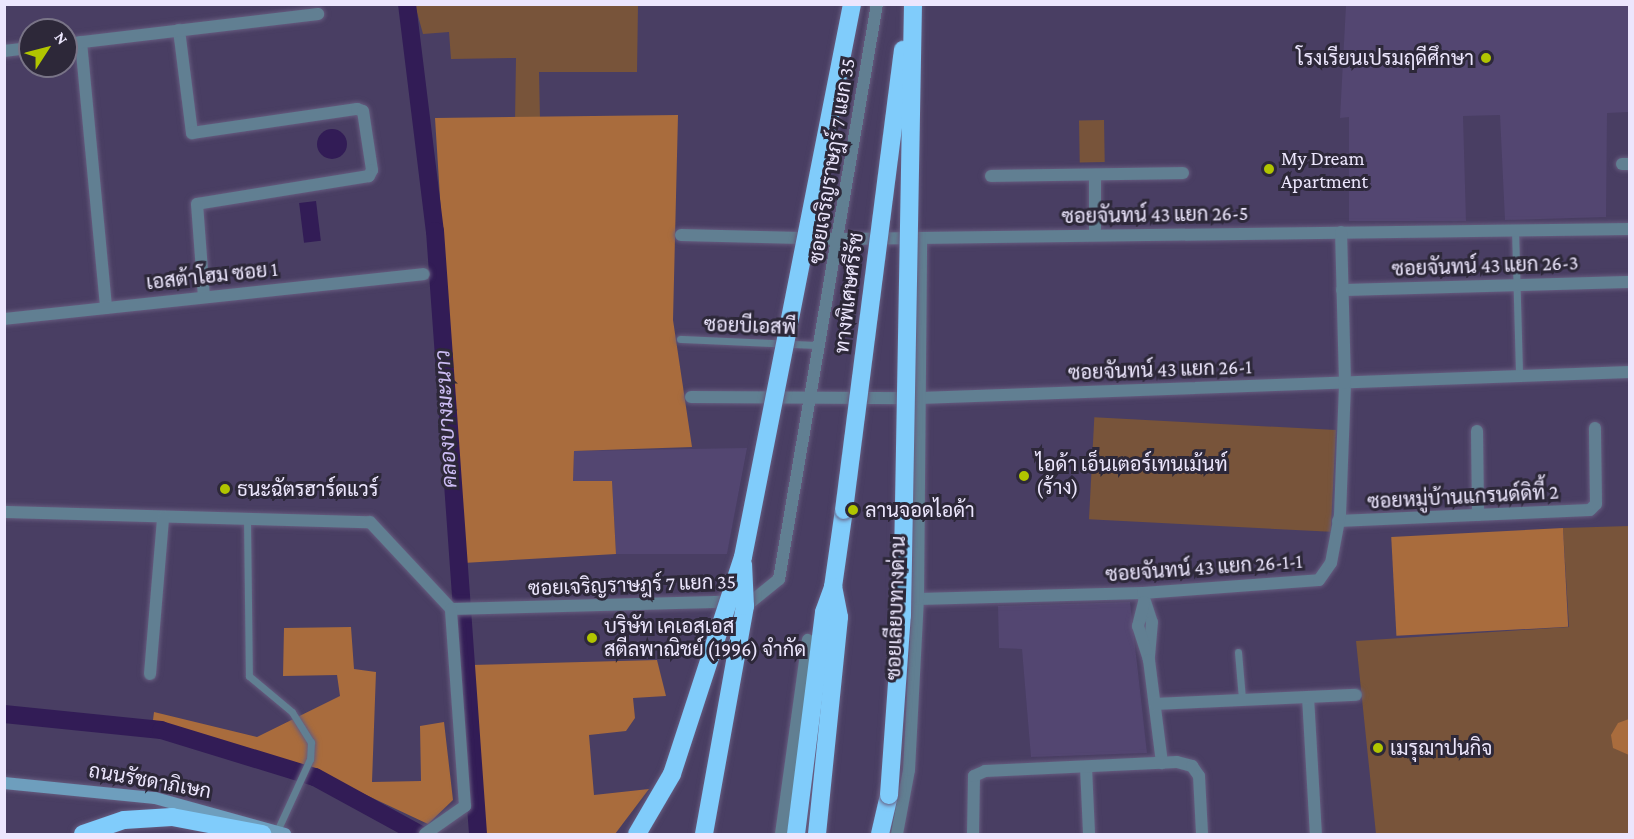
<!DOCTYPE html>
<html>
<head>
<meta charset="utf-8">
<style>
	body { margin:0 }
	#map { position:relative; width:1634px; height:839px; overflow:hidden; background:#493e63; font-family:"Crimson Pro",Sarabun,serif }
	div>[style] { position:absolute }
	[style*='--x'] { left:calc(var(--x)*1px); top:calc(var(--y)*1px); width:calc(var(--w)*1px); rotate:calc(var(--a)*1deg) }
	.built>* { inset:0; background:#534671 }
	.green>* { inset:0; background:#78543a; transform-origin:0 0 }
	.forest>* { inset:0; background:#a96c3d; transform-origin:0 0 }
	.water>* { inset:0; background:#321c56; transform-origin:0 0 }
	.round { border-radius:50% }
	.canal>* { height:18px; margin:-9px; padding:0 9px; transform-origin:9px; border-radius:9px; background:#321c56 }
	.roads { filter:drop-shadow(0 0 2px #665c7f) drop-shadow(0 0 2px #665c7f) }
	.service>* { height:7px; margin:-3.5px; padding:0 3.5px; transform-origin:3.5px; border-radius:3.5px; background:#617f92 }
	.minor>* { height:12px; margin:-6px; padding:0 6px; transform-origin:6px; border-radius:6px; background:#617f92 }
	.secondary>* { height:12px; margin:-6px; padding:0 6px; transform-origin:6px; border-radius:6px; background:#6e9ebd }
	.motorway>* { height:18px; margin:-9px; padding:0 9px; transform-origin:9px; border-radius:9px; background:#80ccfb }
	.bridges { filter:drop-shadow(0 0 2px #665c7f) drop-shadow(0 0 2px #665c7f) }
	.motorway-bridge>* { height:18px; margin:-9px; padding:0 9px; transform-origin:9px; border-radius:9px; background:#80ccfb }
	.dots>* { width:16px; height:16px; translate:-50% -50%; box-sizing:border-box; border:3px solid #2d2839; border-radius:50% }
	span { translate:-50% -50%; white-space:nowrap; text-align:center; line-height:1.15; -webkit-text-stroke:6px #2d2839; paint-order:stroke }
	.poi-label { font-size:20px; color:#ece6fd }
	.right { translate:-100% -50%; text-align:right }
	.left { translate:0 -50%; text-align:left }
	.street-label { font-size:20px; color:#ece6fd }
	.water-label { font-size:21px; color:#cbbcf3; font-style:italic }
	.frame { position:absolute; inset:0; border:6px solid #ece6fd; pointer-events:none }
	.north { position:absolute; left:18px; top:18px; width:60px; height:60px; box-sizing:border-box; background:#2d2839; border:2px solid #797487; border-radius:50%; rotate:54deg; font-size:16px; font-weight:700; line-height:24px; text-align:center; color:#ece6fd }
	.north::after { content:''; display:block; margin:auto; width:21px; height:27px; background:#b1c500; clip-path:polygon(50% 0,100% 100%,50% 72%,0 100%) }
</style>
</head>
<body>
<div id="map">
	<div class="built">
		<i style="clip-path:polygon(1346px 5px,1629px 5px,1629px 112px,1607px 113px,1606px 217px,1505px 220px,1500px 115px,1463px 116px,1466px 221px,1349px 221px,1349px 117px,1340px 118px)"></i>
		<i style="clip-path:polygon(747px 448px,727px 554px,616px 554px,612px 481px,573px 481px,574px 451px)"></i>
		<i style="clip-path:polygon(1130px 602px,1147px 753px,1031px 757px,1022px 649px,999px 648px,998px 606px)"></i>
	</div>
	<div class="green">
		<i style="clip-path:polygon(415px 5px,638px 5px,637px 72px,539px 72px,540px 120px,515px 120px,516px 58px,451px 59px,449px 32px,423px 34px)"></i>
		<i style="left:1104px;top:120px;width:42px;height:25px;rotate:89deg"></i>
		<i style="left:1336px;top:430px;width:102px;height:242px;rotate:93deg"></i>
		<i style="clip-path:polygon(1629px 526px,1629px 834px,1376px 834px,1356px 641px,1569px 627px,1563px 528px)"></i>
	</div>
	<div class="forest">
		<i style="clip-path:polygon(678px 115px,673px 320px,692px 447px,574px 451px,573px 481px,612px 481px,616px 554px,463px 563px,435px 118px)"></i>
		<i style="left:1563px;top:528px;width:99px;height:172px;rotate:87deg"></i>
		<i style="clip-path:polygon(351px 627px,354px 669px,376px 672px,372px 782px,421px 781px,420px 726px,444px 722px,453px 800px,428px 824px,317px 772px,153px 720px,154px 712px,257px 737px,340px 696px,337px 675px,283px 676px,284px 628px)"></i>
		<i style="clip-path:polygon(657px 660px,666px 696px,633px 698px,635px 718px,626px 731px,589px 735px,594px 795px,649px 789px,615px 834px,483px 834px,471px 665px)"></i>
		<i style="clip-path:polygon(1629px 719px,1630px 719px,1629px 755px,1613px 748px,1611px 735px,1618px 723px)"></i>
	</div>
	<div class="water">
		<i class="round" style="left:317px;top:129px;width:30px;height:30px"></i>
		<i style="left:316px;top:201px;width:40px;height:17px;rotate:83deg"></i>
	</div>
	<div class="canal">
		<i style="--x:407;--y:4;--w:229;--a:83"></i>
		<i style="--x:435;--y:231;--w:605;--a:85.92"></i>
		<i style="--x:4;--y:714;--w:158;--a:5.8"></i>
		<i style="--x:161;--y:730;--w:161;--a:17"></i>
		<i style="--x:315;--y:777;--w:119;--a:28.7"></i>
	</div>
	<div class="roads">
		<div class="service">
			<i style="--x:1515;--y:229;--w:147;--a:88.4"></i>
			<i style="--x:680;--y:339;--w:138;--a:2.5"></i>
			<i style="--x:247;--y:519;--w:157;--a:89.3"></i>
			<i style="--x:249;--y:676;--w:56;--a:39.9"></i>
			<i style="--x:292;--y:712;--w:36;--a:58"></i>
			<i style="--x:311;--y:742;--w:17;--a:93"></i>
			<i style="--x:310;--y:759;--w:79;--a:114.6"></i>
			<i style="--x:1238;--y:652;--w:47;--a:85.1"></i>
		</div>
		<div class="minor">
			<i style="--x:179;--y:30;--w:104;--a:82.8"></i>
			<i style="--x:192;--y:133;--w:167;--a:-8.3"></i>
			<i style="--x:357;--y:109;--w:6;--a:18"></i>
			<i style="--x:363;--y:111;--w:60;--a:81.3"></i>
			<i style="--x:372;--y:170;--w:7;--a:117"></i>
			<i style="--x:369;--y:176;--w:174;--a:170.8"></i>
			<i style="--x:197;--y:204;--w:93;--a:85.7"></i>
			<i style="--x:81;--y:42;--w:267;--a:84.6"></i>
			<i style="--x:66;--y:44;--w:254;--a:-6.8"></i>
			<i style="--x:4;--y:51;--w:26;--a:-7"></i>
			<i style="--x:1622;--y:164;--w:8;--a:0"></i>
			<i style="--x:991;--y:176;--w:192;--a:-0.9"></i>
			<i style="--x:681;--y:235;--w:160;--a:1.4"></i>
			<i style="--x:841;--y:239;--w:789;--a:-0.73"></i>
			<i style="--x:1095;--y:235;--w:60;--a:-90"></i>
			<i style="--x:1342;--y:290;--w:288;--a:-1.6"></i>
			<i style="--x:4;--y:319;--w:422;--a:-6.1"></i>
			<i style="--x:691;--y:397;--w:229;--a:0.3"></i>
			<i style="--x:920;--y:398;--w:710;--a:-2.1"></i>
			<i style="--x:1477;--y:431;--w:84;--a:89.3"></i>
			<i style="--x:4;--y:512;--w:366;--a:1.6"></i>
			<i style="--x:370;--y:522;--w:119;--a:47"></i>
			<i style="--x:451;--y:609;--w:301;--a:-1.5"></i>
			<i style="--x:752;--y:601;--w:35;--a:-39"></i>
			<i style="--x:779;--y:579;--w:583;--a:-80.33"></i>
			<i style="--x:1338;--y:521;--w:252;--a:-2.5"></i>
			<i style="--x:1590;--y:510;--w:8;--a:-45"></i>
			<i style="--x:1596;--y:504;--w:76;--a:-90.8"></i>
			<i style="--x:1144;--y:598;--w:25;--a:72"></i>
			<i style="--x:1152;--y:622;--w:38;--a:95"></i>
			<i style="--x:918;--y:599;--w:225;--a:-1.5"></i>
			<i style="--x:1143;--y:593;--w:176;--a:-4.2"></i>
			<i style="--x:1319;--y:580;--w:21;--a:-55"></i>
			<i style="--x:1331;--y:563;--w:49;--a:-79.4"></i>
			<i style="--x:1340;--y:515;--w:132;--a:-87.8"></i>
			<i style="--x:1345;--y:383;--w:151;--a:-91.5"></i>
			<i style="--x:1144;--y:602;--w:25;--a:104"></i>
			<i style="--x:1138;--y:626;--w:36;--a:72"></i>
			<i style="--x:1149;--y:660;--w:104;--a:82.8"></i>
			<i style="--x:150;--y:674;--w:157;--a:-85.2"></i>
			<i style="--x:1308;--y:697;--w:137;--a:86.7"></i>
			<i style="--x:1155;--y:704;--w:201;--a:-2.6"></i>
			<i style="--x:1086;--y:767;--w:67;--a:87.4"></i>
			<i style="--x:425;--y:834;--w:49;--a:-35"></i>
			<i style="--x:465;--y:806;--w:197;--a:-94.1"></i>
			<i style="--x:781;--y:834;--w:196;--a:-82.1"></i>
			<i style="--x:897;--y:834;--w:65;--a:-79.4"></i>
			<i style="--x:909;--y:770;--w:171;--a:-87"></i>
			<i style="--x:918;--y:599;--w:361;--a:-89.5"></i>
			<i style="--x:973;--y:834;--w:58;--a:-89"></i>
			<i style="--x:974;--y:776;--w:12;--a:-24"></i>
			<i style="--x:985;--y:771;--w:192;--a:-2.7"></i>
			<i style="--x:1177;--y:762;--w:16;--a:15"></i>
			<i style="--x:1192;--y:766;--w:12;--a:55"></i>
			<i style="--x:1199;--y:776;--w:58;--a:87"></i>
		</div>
		<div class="secondary">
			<i style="--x:4;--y:783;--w:152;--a:5.7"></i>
			<i style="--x:155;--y:798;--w:135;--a:15.5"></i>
		</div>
		<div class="motorway">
			<i style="--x:83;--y:834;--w:43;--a:-18.9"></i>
			<i style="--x:124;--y:820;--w:48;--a:-3.6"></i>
			<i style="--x:172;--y:817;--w:92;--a:10.7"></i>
			<i style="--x:796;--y:834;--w:224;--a:-82.8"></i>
			<i style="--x:824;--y:612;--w:27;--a:-70"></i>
			<i style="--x:833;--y:587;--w:78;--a:-81.9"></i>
			<i style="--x:817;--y:834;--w:218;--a:-84.2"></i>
			<i style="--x:839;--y:617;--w:31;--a:-101"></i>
			<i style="--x:880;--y:834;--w:40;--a:-77"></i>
		</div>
	</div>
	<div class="bridges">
		<div class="motorway-bridge">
			<i style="--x:844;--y:510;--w:464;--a:-82.7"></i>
			<i style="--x:889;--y:795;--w:180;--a:-85.9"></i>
			<i style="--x:902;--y:615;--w:611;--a:-88.97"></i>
			<i style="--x:637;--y:834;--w:69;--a:-59.7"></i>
			<i style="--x:672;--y:774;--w:228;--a:-71.9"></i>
			<i style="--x:743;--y:557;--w:564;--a:-78.85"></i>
			<i style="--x:704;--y:834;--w:232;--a:-79.8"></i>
			<i style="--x:745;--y:606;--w:42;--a:-92.7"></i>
		</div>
	</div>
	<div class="dots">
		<i style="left:1486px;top:58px;background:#b1c500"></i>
		<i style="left:1269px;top:169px;background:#b1c500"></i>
		<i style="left:1024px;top:476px;background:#b1c500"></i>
		<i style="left:225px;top:489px;background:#b1c500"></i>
		<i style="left:853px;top:510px;background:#b1c500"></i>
		<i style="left:592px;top:638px;background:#b1c500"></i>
		<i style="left:1378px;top:748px;background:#b1c500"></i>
	</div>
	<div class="poi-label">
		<span class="right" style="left:1474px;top:58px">โรงเรียนเปรมฤดีศึกษา</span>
		<span class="left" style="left:1281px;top:170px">My Dream<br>Apartment</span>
		<span class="left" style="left:1036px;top:476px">ไอด้า เอ็นเตอร์เทนเม้นท์<br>(ร้าง)</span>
		<span class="left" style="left:237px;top:489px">ธนะฉัตรฮาร์ดแวร์</span>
		<span class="left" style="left:865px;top:510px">ลานจอดไอด้า</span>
		<span class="left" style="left:604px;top:638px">บริษัท เคเอสเอส<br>สตีลพาณิชย์ (1996) จำกัด</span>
		<span class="left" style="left:1390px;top:748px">เมรุฌาปนกิจ</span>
	</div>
	<div class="street-label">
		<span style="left:832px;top:161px;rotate:-81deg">ซอยเจริญราษฎร์ 7 แยก 35</span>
		<span style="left:1155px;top:215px;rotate:-1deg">ซอยจันทน์ 43 แยก 26-5</span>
		<span style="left:1485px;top:266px;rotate:-2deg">ซอยจันทน์ 43 แยก 26-3</span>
		<span style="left:212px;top:276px;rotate:-6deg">เอสต้าโฮม ซอย 1</span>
		<span style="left:849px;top:293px;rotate:-83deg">ทางพิเศษศรีรัช</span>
		<span style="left:750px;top:326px;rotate:2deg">ซอยบีเอสพี</span>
		<span style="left:1160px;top:370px;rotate:-2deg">ซอยจันทน์ 43 แยก 26-1</span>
		<span style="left:1463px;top:497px;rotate:-3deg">ซอยหมู่บ้านแกรนด์ดิที้ 2</span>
		<span style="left:1204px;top:568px;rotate:-4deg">ซอยจันทน์ 43 แยก 26-1-1</span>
		<span style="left:632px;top:585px;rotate:-2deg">ซอยเจริญราษฎร์ 7 แยก 35</span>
		<span style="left:896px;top:608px;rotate:-88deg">ซอยเลียบทางด่วน</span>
		<span style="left:150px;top:781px;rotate:10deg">ถนนรัชดาภิเษก</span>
	</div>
	<div class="water-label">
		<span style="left:446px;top:419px;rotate:-93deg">คลองบางมะนาว</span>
	</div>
	<div class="frame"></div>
	<div class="north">N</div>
</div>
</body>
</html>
